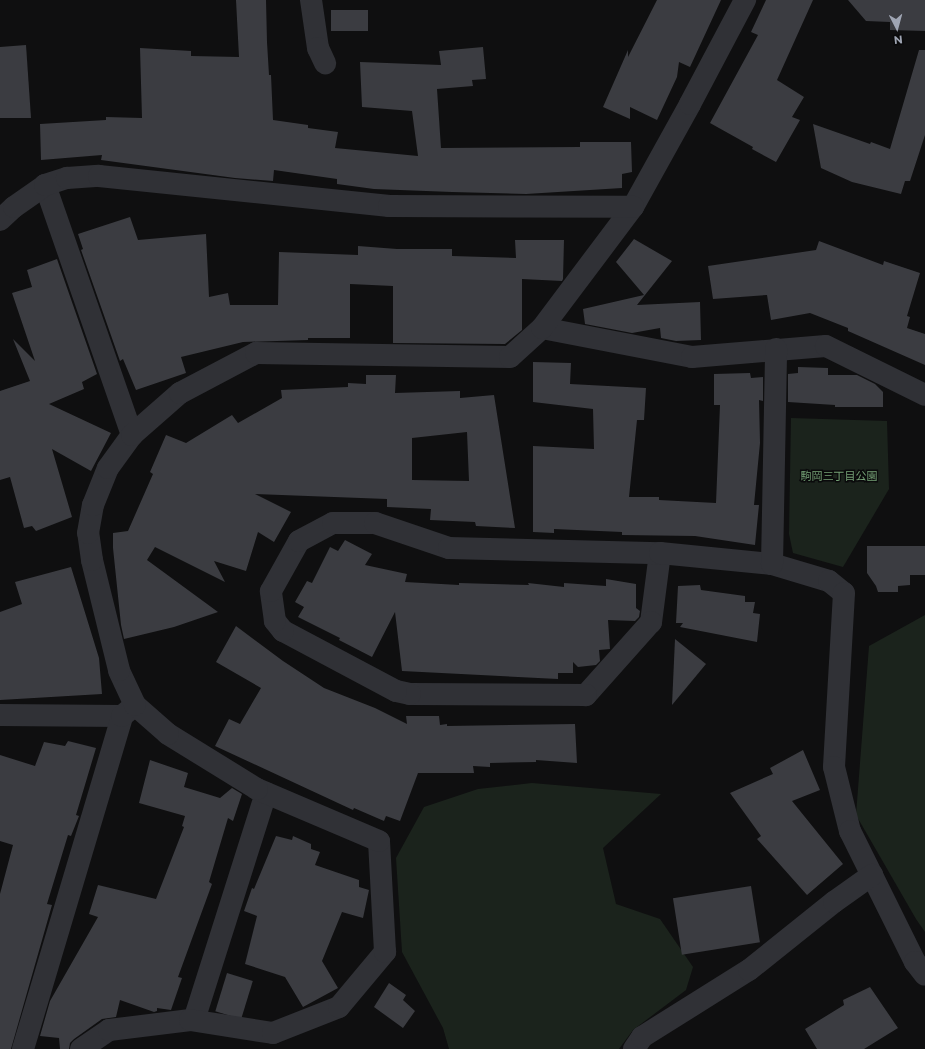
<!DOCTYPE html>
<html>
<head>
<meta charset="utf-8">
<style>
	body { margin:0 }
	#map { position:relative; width:925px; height:1049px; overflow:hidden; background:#0f0f10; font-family:Montserrat,"Noto Sans JP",sans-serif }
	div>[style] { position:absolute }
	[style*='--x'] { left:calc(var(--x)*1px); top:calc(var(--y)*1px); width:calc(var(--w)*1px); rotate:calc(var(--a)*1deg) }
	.green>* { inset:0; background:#1b231c }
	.building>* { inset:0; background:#3b3c41; transform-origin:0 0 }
	.minor>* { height:22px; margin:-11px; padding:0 11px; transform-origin:11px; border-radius:11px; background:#303136 }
	.tertiary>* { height:22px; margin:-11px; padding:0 11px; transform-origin:11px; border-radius:11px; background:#303136 }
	span { translate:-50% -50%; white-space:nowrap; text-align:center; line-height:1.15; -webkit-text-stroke:3px #0a0a0b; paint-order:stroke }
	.park-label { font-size:11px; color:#74a075 }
	.north { position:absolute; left:877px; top:8px; width:40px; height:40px; -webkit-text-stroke:3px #0a0a0b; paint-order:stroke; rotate:174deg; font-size:11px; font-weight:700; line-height:16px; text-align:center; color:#9fa5b3 }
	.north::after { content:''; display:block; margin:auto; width:14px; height:18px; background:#9fa5b3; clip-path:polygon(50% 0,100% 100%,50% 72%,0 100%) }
</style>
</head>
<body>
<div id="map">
	<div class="green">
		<i style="clip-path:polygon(791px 418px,887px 421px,889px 489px,843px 567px,793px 553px,789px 534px)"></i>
		<i style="clip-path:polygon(925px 615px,925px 932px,916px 919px,856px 815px,869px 646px)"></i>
		<i style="clip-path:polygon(532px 783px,661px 794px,603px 848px,616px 904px,660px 919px,693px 967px,686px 990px,633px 1030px,619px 1049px,449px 1049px,443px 1028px,402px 952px,396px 858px,424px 807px,478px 789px)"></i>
	</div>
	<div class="building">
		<i style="clip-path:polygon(236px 0,266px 0,267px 42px,269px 75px,271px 75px,273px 120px,308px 125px,308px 128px,338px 132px,335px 148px,418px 156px,412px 111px,362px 107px,360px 62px,441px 65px,439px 51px,483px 47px,486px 79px,472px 80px,473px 86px,437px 89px,441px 148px,580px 147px,580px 142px,631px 142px,632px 172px,622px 174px,622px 188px,526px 194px,452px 192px,374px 189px,337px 184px,337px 179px,274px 170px,273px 181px,235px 178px,101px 160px,102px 155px,41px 160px,40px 124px,106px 120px,106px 117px,142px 118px,140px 48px,191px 51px,191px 56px,239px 57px)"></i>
		<i style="clip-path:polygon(657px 0,721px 0,690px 67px,679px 62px,677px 77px,657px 120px,630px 107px,630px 119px,603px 107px,628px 50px,628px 57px)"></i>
		<i style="clip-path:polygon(766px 0,813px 0,777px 80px,804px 97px,792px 117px,800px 120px,776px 162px,752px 149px,753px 147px,710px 123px,758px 35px,751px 32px)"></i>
		<i style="clip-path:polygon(848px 0,925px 0,925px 31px,890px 30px,890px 22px,866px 21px)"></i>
		<i style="left:331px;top:10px;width:37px;height:21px"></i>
		<i style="clip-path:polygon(26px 45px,31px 118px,0 118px,0 47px)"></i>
		<i style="clip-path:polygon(919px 50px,925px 50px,925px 135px,910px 181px,905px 181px,901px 194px,852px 182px,821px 168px,813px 124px,870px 144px,871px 142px,890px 149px)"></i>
		<i style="clip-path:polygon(130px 217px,138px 240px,206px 234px,209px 297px,228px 293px,230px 305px,278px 305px,279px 252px,358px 255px,358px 246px,397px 249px,452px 249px,452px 256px,516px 258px,515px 240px,564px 240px,563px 279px,562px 281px,522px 279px,522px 330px,505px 344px,393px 343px,393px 286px,350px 284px,350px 338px,308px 338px,308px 340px,243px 342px,181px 357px,186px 373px,136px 390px,123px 359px,120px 361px,81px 250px,83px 249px,78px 234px)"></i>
		<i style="clip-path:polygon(634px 239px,672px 261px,637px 305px,700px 302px,701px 340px,676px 341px,661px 338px,660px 328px,632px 333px,585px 324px,583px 309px,644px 295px,616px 262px)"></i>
		<i style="clip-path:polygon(819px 241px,883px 265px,884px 261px,920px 273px,907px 316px,910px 317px,907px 328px,925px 334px,925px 365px,848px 331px,848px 328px,810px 313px,771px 320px,767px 295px,713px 299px,708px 266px,816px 250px)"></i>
		<i style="clip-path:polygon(57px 259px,97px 374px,82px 382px,84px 389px,49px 404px,111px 433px,91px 471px,52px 449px,72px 517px,36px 531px,32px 526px,24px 528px,10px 477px,0 480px,0 391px,30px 381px,13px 339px,35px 361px,12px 293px,32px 287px,27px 270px)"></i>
		<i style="clip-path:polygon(533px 362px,571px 363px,570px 384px,646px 388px,644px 420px,637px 420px,629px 497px,659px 497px,659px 500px,716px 503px,720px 405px,714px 405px,714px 374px,750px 373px,751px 378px,763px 377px,763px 401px,759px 400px,760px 443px,754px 505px,759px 505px,755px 545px,695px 536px,622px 535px,622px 532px,554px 529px,554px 533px,533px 532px,533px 446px,594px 449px,593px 409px,533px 402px)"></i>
		<i style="clip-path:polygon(798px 367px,828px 368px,828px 375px,857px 375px,875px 384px,883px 392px,883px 407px,835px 407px,835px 405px,788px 402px,788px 374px,798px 373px)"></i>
		<i style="clip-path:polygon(evenodd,366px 375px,396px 375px,395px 393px,460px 391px,460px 398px,494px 395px,515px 528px,476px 526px,475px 522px,430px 520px,431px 509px,387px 507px,387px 499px,255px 494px,291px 512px,274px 542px,258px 532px,246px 571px,214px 561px,225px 582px,155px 547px,147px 560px,218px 612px,174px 627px,124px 639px,121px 625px,113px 548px,113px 533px,128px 531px,153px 474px,150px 472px,166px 435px,186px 443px,232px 415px,238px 423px,282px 398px,281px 390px,348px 387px,348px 383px,366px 384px,366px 375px,467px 432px,469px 481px,412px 480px,412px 438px,467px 432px)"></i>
		<i style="clip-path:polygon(345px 540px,372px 554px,365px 565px,407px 574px,405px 582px,459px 585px,459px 583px,529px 585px,528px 583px,564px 587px,564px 583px,606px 586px,606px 579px,636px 584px,636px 608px,640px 611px,639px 617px,635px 621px,608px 620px,610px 649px,599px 650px,600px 661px,596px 665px,578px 667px,573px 662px,573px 673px,558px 673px,558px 679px,402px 671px,395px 612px,372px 657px,339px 640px,340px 638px,298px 617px,304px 607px,295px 602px,307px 581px,312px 583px,330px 547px,338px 551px)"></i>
		<i style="clip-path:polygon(867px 546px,925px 546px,925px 575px,910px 575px,910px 585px,898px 586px,898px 592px,878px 592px,876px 586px,867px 573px)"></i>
		<i style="clip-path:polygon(71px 567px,99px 658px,102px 694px,0 700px,0 612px,22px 604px,15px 582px)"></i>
		<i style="clip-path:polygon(700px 585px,701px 590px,745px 596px,745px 602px,755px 602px,753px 613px,760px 614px,757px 642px,680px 627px,683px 623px,676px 623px,678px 586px)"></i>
		<i style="clip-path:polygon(236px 626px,283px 661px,324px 688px,375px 708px,407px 724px,406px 716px,439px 716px,440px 725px,447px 724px,447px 726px,575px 724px,577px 763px,536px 760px,536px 762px,490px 763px,490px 767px,473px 766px,474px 773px,418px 773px,400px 821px,386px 816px,384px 821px,354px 808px,353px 810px,215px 746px,229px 719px,240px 724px,261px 688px,216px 662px)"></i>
		<i style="clip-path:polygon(675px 639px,706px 664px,672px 705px)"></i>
		<i style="clip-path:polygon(68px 741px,96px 748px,76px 815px,79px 816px,71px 836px,68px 835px,47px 904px,52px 905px,11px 1049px,0 1049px,0 894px,13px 845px,0 841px,0 755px,35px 766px,44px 742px,65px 746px)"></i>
		<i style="clip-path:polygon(803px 750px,820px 790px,792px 801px,843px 864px,807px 895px,757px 839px,761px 836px,730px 793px,773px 774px,770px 768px)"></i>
		<i style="clip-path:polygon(150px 760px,188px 773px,184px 787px,220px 798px,232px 788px,242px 794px,233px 821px,228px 818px,209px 882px,212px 884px,178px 977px,182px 978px,171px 1010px,157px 1008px,157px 1011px,154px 1012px,120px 1000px,116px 1017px,102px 1019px,74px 1039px,70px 1043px,69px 1049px,60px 1049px,59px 1038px,40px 1036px,50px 1001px,98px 917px,89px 914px,98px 885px,156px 899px,184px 827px,182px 826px,185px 816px,139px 803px)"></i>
		<i style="clip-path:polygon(276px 836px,292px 840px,293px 836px,311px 844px,311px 849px,320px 852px,315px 865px,359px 880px,359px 887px,369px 890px,363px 918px,342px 912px,322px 961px,338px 988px,303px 1007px,285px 977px,245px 964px,257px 916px,244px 911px,252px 888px,254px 889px)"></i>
		<i style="left:751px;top:886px;width:57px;height:79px;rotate:81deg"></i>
		<i style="left:227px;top:973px;width:27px;height:40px;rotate:17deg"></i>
		<i style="clip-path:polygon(389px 983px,406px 995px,403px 1000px,415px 1011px,403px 1028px,374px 1007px)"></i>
		<i style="clip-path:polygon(870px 987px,898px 1028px,864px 1049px,817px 1049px,805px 1029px,844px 1005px,843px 1000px)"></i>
	</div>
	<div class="minor">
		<i style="--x:311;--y:0;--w:49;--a:81.7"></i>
		<i style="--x:318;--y:48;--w:17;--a:65"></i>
		<i style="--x:45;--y:185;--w:265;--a:70.8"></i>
		<i style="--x:542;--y:328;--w:153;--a:10.9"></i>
		<i style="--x:692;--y:357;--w:134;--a:-4.7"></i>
		<i style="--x:826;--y:346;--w:110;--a:26.3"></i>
		<i style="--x:660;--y:553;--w:70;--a:97.4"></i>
		<i style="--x:651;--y:622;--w:98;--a:131.7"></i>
		<i style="--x:586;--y:695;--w:176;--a:-179.7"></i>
		<i style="--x:410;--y:694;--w:14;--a:-168"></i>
		<i style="--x:396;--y:691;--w:128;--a:-152"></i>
		<i style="--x:283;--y:631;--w:13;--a:-129"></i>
		<i style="--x:275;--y:621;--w:30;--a:-98"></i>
		<i style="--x:271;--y:591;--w:57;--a:-60.8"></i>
		<i style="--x:299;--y:541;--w:38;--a:-28"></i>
		<i style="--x:333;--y:523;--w:42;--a:0"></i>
		<i style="--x:375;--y:523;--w:78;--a:18.7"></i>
		<i style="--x:449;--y:548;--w:211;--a:1.4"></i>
		<i style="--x:660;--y:553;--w:113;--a:5.6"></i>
		<i style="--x:772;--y:564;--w:59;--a:16.6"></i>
		<i style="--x:829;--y:581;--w:19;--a:39"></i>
		<i style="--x:844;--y:593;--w:174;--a:93.3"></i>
		<i style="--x:834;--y:767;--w:66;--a:76"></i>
		<i style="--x:850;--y:831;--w:146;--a:63.6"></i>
		<i style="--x:915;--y:962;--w:16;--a:52"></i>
		<i style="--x:772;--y:564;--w:215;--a:-88.9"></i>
		<i style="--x:0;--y:715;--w:122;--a:0.5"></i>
		<i style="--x:194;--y:1020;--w:238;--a:-72.4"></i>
		<i style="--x:23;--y:1049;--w:347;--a:-73.4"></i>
		<i style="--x:122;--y:716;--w:17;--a:-40"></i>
		<i style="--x:81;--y:1049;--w:34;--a:-34"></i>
		<i style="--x:109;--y:1030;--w:82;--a:-7"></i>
		<i style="--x:190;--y:1020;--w:84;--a:8.9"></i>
		<i style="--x:273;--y:1033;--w:71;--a:-21.5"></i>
		<i style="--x:339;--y:1007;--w:72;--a:-50.1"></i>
		<i style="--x:385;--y:952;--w:111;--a:-93.1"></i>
		<i style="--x:379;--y:841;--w:133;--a:-156.9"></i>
		<i style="--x:257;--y:789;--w:105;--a:-148.3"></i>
		<i style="--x:168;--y:734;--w:44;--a:-138.7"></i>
		<i style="--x:135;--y:705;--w:38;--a:-115"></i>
		<i style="--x:119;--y:670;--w:113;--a:-103.8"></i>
		<i style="--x:92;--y:560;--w:27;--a:-98"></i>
		<i style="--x:88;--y:533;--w:28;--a:-80"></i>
		<i style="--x:93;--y:505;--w:40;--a:-68"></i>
		<i style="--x:108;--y:468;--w:41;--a:-54"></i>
		<i style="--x:132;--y:435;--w:64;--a:-41.2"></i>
		<i style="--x:180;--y:393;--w:86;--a:-27.8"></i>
		<i style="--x:256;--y:353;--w:254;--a:0.9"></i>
		<i style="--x:510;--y:357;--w:43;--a:-42.2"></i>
		<i style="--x:542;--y:328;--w:151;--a:-53.1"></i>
		<i style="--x:633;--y:207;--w:118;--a:-61"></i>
		<i style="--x:690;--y:104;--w:118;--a:-62.1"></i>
		<i style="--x:634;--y:1049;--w:14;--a:-56"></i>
		<i style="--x:642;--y:1037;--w:126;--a:-32.1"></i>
		<i style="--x:749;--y:970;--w:109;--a:-38.7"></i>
		<i style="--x:834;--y:902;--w:47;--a:-35.4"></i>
	</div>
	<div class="tertiary">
		<i style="--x:0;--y:220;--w:19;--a:-43"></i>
		<i style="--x:14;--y:207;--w:38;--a:-35"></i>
		<i style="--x:45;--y:185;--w:23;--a:-18"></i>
		<i style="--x:67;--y:178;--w:32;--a:-4"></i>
		<i style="--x:99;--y:176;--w:292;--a:5.9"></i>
		<i style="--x:389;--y:206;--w:244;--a:0.2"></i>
	</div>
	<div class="park-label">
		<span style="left:839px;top:476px">駒岡三丁目公園</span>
	</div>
	<div class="north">N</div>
</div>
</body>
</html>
